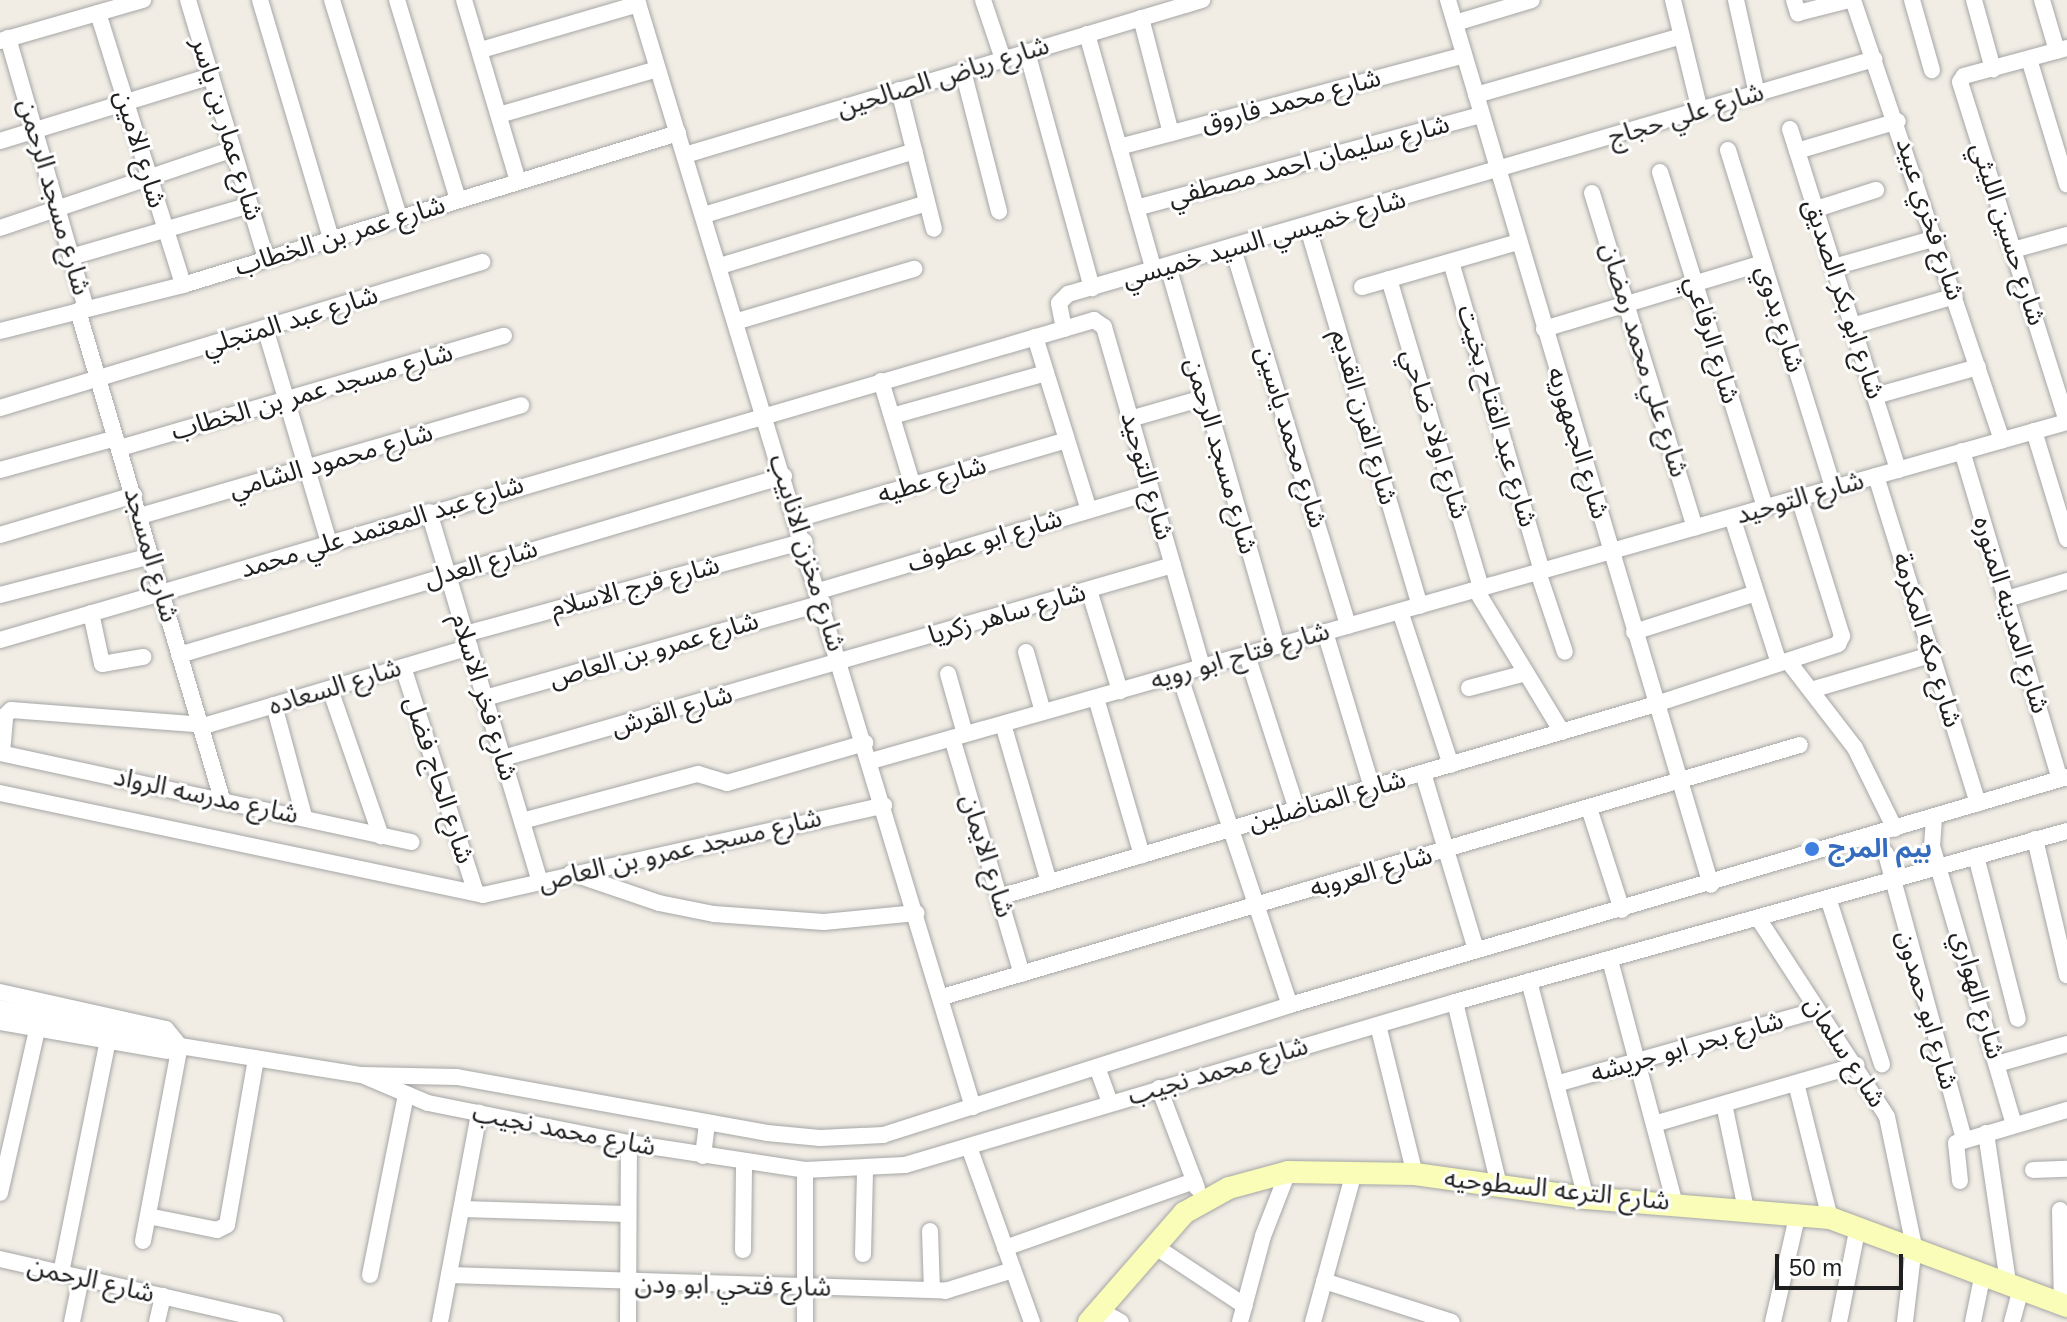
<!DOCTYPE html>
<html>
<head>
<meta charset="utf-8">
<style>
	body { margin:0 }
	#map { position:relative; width:2067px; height:1322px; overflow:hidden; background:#f1ede5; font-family:Arial,"Noto Sans Arabic",sans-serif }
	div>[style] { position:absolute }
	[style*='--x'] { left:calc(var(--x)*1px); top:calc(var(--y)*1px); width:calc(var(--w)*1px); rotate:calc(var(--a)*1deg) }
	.roads { filter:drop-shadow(0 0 2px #a6a6a6) drop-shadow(0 0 2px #a6a6a6) }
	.street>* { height:16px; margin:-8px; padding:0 8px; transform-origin:8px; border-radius:8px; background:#fff }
	.secondary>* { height:22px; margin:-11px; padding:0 11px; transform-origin:11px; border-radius:11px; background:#fafdb7 }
	.dots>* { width:22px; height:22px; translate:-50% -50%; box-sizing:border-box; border:4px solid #fff; border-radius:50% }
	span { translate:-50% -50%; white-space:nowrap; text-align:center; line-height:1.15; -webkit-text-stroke:6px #fff; paint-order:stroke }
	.street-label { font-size:26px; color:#1f1f1f }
	.shop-label { font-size:26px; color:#366cbe; font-weight:700 }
	.left { translate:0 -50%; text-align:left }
	.scale { position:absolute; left:1775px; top:1254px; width:128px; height:36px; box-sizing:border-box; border:4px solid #1f1f1f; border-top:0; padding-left:10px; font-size:24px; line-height:28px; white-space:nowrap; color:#1f1f1f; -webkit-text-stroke:6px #fff; paint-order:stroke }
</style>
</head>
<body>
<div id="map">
	<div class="roads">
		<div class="street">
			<i style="--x:188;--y:0;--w:270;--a:73.2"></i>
			<i style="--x:260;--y:0;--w:248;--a:73.4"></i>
			<i style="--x:332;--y:0;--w:227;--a:72.8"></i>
			<i style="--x:397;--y:0;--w:208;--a:73"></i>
			<i style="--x:464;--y:0;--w:189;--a:73.4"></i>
			<i style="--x:637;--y:0;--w:1157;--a:73.12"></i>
			<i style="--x:983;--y:0;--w:62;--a:71.3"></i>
			<i style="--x:1448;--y:0;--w:923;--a:73.45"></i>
			<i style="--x:1673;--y:0;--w:114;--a:76.3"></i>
			<i style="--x:1736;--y:0;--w:96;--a:77.4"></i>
			<i style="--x:1794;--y:0;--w:14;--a:73"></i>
			<i style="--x:1798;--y:13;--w:53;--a:-14.3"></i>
			<i style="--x:1853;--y:0;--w:465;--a:71.3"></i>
			<i style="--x:1912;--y:0;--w:73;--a:74.1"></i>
			<i style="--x:1974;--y:0;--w:72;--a:74.6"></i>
			<i style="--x:2042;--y:0;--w:53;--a:73.6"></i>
			<i style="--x:98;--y:13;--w:285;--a:72.6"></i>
			<i style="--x:1141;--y:18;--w:119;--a:75.4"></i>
			<i style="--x:1455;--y:23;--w:80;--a:-16.6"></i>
			<i style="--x:1087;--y:34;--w:245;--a:74.2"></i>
			<i style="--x:8;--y:38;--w:282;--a:73.9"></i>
			<i style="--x:0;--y:41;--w:149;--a:-16"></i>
			<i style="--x:2067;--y:48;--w:107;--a:164.8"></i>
			<i style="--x:1964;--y:76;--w:7;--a:124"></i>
			<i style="--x:1960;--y:82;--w:356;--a:72.5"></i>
			<i style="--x:481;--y:50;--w:164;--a:-16.3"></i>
			<i style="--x:1027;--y:52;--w:245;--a:74.6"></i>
			<i style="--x:2029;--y:59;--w:131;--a:73.1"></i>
			<i style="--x:963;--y:71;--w:145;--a:75.6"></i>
			<i style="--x:899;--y:90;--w:143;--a:75.9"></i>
			<i style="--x:1476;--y:95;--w:214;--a:-16"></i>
			<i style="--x:499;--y:115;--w:165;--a:-16.2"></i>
			<i style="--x:1790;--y:129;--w:358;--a:72.4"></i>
			<i style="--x:0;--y:141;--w:221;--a:-17.1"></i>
			<i style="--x:1119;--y:147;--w:357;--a:-14.9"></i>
			<i style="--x:1728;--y:150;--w:354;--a:72.7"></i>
			<i style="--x:1797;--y:151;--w:105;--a:-16.5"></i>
			<i style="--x:685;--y:155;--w:540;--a:-16.69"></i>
			<i style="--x:1660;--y:172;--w:352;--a:72.6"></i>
			<i style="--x:1592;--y:193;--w:350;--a:72.9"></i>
			<i style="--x:1136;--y:208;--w:357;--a:-15.1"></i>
			<i style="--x:1816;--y:209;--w:63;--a:-17.6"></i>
			<i style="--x:704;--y:215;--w:220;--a:-16.9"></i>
			<i style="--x:0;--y:228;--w:246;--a:-18.7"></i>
			<i style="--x:1308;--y:228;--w:394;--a:73.5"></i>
			<i style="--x:1233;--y:249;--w:394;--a:73"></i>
			<i style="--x:2013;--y:250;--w:56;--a:-15.5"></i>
			<i style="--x:71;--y:257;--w:186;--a:-16.2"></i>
			<i style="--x:1451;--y:262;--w:322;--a:73.6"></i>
			<i style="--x:720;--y:266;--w:216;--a:-16.9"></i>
			<i style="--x:1168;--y:266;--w:395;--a:74"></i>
			<i style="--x:1834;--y:267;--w:106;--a:-15.9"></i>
			<i style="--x:1389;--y:279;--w:322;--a:73.4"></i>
			<i style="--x:1362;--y:287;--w:162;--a:-16.1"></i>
			<i style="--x:78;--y:311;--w:509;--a:73.56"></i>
			<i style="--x:738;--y:321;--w:184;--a:-16.5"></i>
			<i style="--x:1852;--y:326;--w:107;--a:-16.2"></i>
			<i style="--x:265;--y:328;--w:224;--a:73.4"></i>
			<i style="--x:1064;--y:329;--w:26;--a:-101"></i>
			<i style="--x:1059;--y:303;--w:13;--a:-45"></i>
			<i style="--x:1068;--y:294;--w:840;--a:-16.25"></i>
			<i style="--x:1544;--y:329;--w:229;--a:-16.8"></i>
			<i style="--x:0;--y:331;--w:189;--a:-14.1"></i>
			<i style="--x:183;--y:285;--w:518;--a:-17.07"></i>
			<i style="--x:1035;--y:337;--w:181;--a:72.7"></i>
			<i style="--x:881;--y:381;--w:110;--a:73.1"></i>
			<i style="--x:1875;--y:396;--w:107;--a:-15.7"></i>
			<i style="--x:0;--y:408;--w:504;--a:-16.85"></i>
			<i style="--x:892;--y:416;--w:160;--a:-15.6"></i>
			<i style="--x:1130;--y:419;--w:76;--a:-16"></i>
			<i style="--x:2034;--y:431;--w:113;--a:73"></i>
			<i style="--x:120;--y:448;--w:400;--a:-16.3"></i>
			<i style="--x:1962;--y:451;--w:342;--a:73.4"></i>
			<i style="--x:0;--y:470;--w:120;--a:-15.4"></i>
			<i style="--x:1876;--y:476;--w:343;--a:72.7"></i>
			<i style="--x:429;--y:512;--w:385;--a:73.3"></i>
			<i style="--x:140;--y:516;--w:397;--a:-16.2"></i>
			<i style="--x:1732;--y:517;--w:153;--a:72.2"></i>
			<i style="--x:797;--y:519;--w:281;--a:-16.3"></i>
			<i style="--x:0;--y:535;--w:140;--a:-16.6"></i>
			<i style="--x:1538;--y:572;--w:84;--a:71.4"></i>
			<i style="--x:1089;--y:590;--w:106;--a:72.9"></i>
			<i style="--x:1476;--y:590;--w:166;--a:58.8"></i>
			<i style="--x:819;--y:591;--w:346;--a:-16.6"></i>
			<i style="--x:0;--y:595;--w:156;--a:-14.5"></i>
			<i style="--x:2007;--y:599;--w:63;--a:-16.7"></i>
			<i style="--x:1400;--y:611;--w:162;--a:71.7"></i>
			<i style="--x:91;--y:613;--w:52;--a:77.8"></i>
			<i style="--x:102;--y:664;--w:42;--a:-9.7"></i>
			<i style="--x:1325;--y:632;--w:163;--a:73.2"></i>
			<i style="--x:1634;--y:632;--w:128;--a:-17.7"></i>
			<i style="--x:465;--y:634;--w:352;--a:-15.3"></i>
			<i style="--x:0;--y:640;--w:1140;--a:-16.3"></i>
			<i style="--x:1094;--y:320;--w:12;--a:35"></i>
			<i style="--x:1104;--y:327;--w:354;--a:73.9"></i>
			<i style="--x:1026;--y:652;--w:62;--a:74.2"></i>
			<i style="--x:179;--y:655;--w:631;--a:-16.48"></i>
			<i style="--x:1247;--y:655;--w:163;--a:72.1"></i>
			<i style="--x:1788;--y:661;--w:110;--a:52.4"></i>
			<i style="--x:1855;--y:748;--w:90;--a:63.7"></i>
			<i style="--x:403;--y:667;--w:237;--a:72.1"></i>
			<i style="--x:948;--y:674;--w:62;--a:74.2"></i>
			<i style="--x:1179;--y:674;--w:349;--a:71.5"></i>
			<i style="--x:1469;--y:688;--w:59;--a:-14.7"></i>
			<i style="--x:330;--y:689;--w:156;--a:70.9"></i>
			<i style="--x:1811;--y:690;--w:125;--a:-16.3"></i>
			<i style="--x:485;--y:698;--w:351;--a:-15.7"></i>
			<i style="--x:1096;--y:698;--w:164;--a:73.7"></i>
			<i style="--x:274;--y:705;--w:115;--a:74.9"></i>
			<i style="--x:1003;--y:724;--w:165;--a:73.8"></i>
			<i style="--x:952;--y:738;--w:246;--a:73.5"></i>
			<i style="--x:0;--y:753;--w:421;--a:12.2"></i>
			<i style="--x:2;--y:753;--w:37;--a:-85"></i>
			<i style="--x:5;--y:716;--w:8;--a:-45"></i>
			<i style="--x:11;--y:710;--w:197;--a:4.4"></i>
			<i style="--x:207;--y:725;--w:274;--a:-16.5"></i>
			<i style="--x:503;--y:758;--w:697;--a:-16.07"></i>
			<i style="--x:871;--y:761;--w:1243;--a:-15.83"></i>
			<i style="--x:1423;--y:773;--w:185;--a:73.3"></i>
			<i style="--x:0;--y:793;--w:494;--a:11.9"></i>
			<i style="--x:483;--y:895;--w:411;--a:-12.6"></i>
			<i style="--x:1589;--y:808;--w:107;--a:72.1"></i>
			<i style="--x:1934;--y:818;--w:28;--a:94"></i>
			<i style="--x:1932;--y:846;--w:291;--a:73.6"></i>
			<i style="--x:522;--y:821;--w:182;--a:-15"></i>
			<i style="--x:698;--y:774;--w:30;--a:17"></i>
			<i style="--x:727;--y:783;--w:144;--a:-16.2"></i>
			<i style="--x:1871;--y:836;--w:23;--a:50"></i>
			<i style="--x:1886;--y:854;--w:296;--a:74.7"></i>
			<i style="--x:2035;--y:839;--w:140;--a:76.8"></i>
			<i style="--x:1976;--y:856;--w:168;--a:75.6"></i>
			<i style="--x:571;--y:873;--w:93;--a:18.8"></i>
			<i style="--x:659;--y:903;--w:56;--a:11.3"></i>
			<i style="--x:714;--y:914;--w:110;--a:4.2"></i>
			<i style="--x:824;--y:922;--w:93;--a:-5.5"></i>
			<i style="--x:999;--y:897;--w:685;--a:-16.37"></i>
			<i style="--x:1656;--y:704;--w:192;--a:-18.2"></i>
			<i style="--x:1838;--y:644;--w:9;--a:-63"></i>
			<i style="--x:1842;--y:636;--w:145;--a:-107.3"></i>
			<i style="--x:1828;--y:898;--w:175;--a:72"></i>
			<i style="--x:1758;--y:918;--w:237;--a:57"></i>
			<i style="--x:1887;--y:1117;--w:132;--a:78.2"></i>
			<i style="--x:1914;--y:1246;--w:77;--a:96.8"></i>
			<i style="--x:1610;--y:960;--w:253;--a:75.1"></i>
			<i style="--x:1529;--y:981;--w:224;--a:75.3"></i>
			<i style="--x:0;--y:992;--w:170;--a:12.6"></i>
			<i style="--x:166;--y:1029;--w:22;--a:51"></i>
			<i style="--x:942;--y:997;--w:894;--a:-16.37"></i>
			<i style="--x:1455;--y:1002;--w:188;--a:76.5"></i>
			<i style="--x:0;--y:1008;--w:184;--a:11.9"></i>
			<i style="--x:180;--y:1046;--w:184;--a:9.1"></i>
			<i style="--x:362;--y:1075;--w:95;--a:1.2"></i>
			<i style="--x:457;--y:1077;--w:315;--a:10.2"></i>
			<i style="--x:767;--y:1133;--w:53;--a:5.4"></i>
			<i style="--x:820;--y:1138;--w:63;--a:-2.7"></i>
			<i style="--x:883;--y:1135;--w:427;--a:-17.7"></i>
			<i style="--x:1290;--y:1005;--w:810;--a:-16.35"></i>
			<i style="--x:0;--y:1022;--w:170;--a:9.8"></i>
			<i style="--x:1378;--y:1025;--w:154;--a:76.1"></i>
			<i style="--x:1997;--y:1064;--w:73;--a:-15.9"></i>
			<i style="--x:1097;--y:1067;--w:37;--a:70"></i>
			<i style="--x:364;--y:1076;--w:69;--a:22.9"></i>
			<i style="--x:428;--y:1103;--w:205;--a:11.3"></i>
			<i style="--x:629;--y:1143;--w:178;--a:8.7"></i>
			<i style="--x:805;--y:1170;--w:100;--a:-2.9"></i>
			<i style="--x:905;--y:1165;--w:574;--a:-16.51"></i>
			<i style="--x:1455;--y:1002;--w:635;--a:-15.61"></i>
			<i style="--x:1796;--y:1083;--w:139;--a:75.9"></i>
			<i style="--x:1556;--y:1084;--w:272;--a:-15.8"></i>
			<i style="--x:1159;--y:1088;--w:107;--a:69.2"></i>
			<i style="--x:1724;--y:1104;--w:107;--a:78.2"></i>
			<i style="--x:1654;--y:1124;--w:211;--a:-16.2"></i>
			<i style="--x:1986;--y:1133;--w:151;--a:81.6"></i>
			<i style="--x:969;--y:1147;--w:186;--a:70.2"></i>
			<i style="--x:703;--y:1156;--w:34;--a:-83"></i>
			<i style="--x:2033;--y:1170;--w:34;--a:-2"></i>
			<i style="--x:1960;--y:1181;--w:38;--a:-96"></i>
			<i style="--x:1956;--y:1143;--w:116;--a:-16.6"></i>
			<i style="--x:0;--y:1193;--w:167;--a:-77.2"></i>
			<i style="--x:462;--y:1209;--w:166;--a:1.7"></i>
			<i style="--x:2060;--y:1210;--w:94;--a:88.8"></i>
			<i style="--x:148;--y:1216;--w:70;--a:11.5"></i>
			<i style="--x:217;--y:1230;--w:11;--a:-27"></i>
			<i style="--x:227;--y:1225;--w:169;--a:-80.1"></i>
			<i style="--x:930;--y:1231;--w:59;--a:88.1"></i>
			<i style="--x:143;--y:1241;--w:198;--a:-79.3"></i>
			<i style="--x:1153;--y:1245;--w:110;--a:33.5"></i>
			<i style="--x:1005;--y:1248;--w:201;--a:-19.5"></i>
			<i style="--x:743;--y:1250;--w:88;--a:-89.3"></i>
			<i style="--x:863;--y:1254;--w:84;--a:-88.6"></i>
			<i style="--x:0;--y:1259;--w:282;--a:12.9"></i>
			<i style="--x:61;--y:1273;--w:234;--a:-78.6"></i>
			<i style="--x:370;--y:1275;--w:184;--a:-78.7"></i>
			<i style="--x:449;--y:1275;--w:496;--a:1.8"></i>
			<i style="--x:945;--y:1291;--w:71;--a:-17.2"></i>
			<i style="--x:1324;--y:1281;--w:134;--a:17.8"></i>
			<i style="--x:1099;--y:1310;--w:25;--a:29"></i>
			<i style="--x:72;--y:1322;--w:45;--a:-78.4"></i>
			<i style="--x:157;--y:1322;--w:27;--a:-77"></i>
			<i style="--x:440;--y:1322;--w:213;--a:-79.4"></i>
			<i style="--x:628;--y:1322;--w:179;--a:-89.7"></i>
			<i style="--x:805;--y:1322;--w:152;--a:-90"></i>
			<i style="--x:1240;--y:1322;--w:89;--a:-75"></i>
			<i style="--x:1263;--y:1236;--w:69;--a:-68.7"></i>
			<i style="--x:1313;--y:1322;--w:156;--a:-74.7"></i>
			<i style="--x:1773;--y:1322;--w:112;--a:-77.1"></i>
			<i style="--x:1839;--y:1322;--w:98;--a:-78.8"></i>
			<i style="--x:1973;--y:1322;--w:50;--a:-78.5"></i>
			<i style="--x:2012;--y:1322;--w:35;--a:-75"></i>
		</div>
		<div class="secondary">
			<i style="--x:1089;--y:1322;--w:145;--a:-48.9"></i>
			<i style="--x:1184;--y:1213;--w:51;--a:-29.1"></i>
			<i style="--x:1229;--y:1188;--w:61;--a:-15.2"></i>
			<i style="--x:1288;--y:1172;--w:127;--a:0.9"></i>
			<i style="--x:1415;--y:1174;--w:173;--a:8"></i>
			<i style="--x:1586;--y:1198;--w:245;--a:4.7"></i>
			<i style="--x:1830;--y:1218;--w:253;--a:20.4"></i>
		</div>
	</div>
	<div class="dots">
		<i style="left:1812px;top:849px;background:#3f7fe0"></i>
	</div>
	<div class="street-label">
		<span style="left:943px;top:77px;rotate:-17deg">شارع رياض الصالحين</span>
		<span style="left:1291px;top:101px;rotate:-15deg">شارع محمد فاروق</span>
		<span style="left:1686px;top:115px;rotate:-17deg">شارع علي حجاج</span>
		<span style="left:227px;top:129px;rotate:73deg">شارع عمار بن ياسر</span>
		<span style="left:140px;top:149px;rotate:73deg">شارع الامين</span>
		<span style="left:1309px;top:161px;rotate:-15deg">شارع سليمان احمد مصطفي</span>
		<span style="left:54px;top:197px;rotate:74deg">شارع مسجد الرحمن</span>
		<span style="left:1930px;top:219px;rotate:72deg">شارع فخري عبيد</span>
		<span style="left:2008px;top:234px;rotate:72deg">شارع حسين الليثي</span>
		<span style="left:340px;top:236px;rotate:-17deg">شارع عمر بن الخطاب</span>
		<span style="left:1264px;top:239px;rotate:-16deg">شارع خميسي السيد خميسي</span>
		<span style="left:1844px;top:299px;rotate:72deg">شارع ابو بكر الصديق</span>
		<span style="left:1780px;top:319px;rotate:73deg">شارع بدوي</span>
		<span style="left:290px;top:321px;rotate:-17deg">شارع عبد المتجلي</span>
		<span style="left:1712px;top:340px;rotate:73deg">شارع الرفاعي</span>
		<span style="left:1644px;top:360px;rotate:73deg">شارع علي محمد رمضان</span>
		<span style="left:312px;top:392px;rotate:-16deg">شارع مسجد عمر بن الخطاب</span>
		<span style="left:1497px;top:416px;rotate:74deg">شارع عبد الفتاح بخيت</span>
		<span style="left:1364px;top:417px;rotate:74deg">شارع الفرن القديم</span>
		<span style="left:1435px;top:434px;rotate:73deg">شارع اولاد ضاحي</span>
		<span style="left:1291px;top:437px;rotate:73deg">شارع محمد ياسين</span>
		<span style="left:1578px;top:443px;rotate:73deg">شارع الجمهوريه</span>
		<span style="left:1221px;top:456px;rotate:74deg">شارع مسجد الرحمن</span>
		<span style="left:331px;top:461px;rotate:-16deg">شارع محمود الشامي</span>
		<span style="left:1147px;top:476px;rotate:74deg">شارع التوحيد</span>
		<span style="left:932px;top:480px;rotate:-16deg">شارع عطيه</span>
		<span style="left:1800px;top:498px;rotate:-16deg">شارع التوحيد</span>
		<span style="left:382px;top:527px;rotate:-17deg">شارع عبد المعتمد علي محمد</span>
		<span style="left:985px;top:541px;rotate:-17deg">شارع ابو عطوف</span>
		<span style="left:807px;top:553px;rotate:73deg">شارع مخزن الانابيب</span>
		<span style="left:151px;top:555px;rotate:74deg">شارع المسجد</span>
		<span style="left:481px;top:564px;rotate:-16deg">شارع العدل</span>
		<span style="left:635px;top:587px;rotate:-15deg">شارع فرج الاسلام</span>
		<span style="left:1007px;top:614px;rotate:-16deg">شارع ساهر زكريا</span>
		<span style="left:2011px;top:615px;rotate:73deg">شارع المدينه المنوره</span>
		<span style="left:1927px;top:640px;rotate:73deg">شارع مكه المكرمة</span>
		<span style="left:654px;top:650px;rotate:-16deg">شارع عمرو بن العاص</span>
		<span style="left:1240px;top:656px;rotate:-16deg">شارع فتاح ابو رويه</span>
		<span style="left:335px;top:687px;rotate:-17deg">شارع السعاده</span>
		<span style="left:484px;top:697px;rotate:73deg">شارع فخر الاسلام</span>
		<span style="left:672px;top:711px;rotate:-16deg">شارع القرش</span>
		<span style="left:439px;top:780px;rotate:72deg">شارع الحاج فضل</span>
		<span style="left:206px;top:796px;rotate:12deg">شارع مدرسه الرواد</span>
		<span style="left:1327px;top:801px;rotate:-16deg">شارع المناضلين</span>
		<span style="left:680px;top:850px;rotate:-13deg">شارع مسجد عمرو بن العاص</span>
		<span style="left:987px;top:856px;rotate:73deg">شارع الايمان</span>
		<span style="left:1371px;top:872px;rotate:-16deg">شارع العروبه</span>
		<span style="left:1978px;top:995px;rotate:74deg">شارع الهواري</span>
		<span style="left:1927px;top:1010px;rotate:74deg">شارع ابو حمدون</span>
		<span style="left:1687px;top:1047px;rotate:-16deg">شارع بحر ابو جريشه</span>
		<span style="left:1845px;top:1052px;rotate:57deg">شارع سلمان</span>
		<span style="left:1218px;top:1071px;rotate:-16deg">شارع محمد نجيب</span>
		<span style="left:564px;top:1130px;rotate:11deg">شارع محمد نجيب</span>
		<span style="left:1557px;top:1190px;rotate:6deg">شارع الترعه السطوحيه</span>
		<span style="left:91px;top:1280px;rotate:13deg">شارع الرحمن</span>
		<span style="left:733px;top:1286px;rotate:1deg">شارع فتحي ابو ودن</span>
	</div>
	<div class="shop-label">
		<span class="left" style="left:1828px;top:849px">بيم المرج</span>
	</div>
	<div class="scale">50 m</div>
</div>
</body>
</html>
